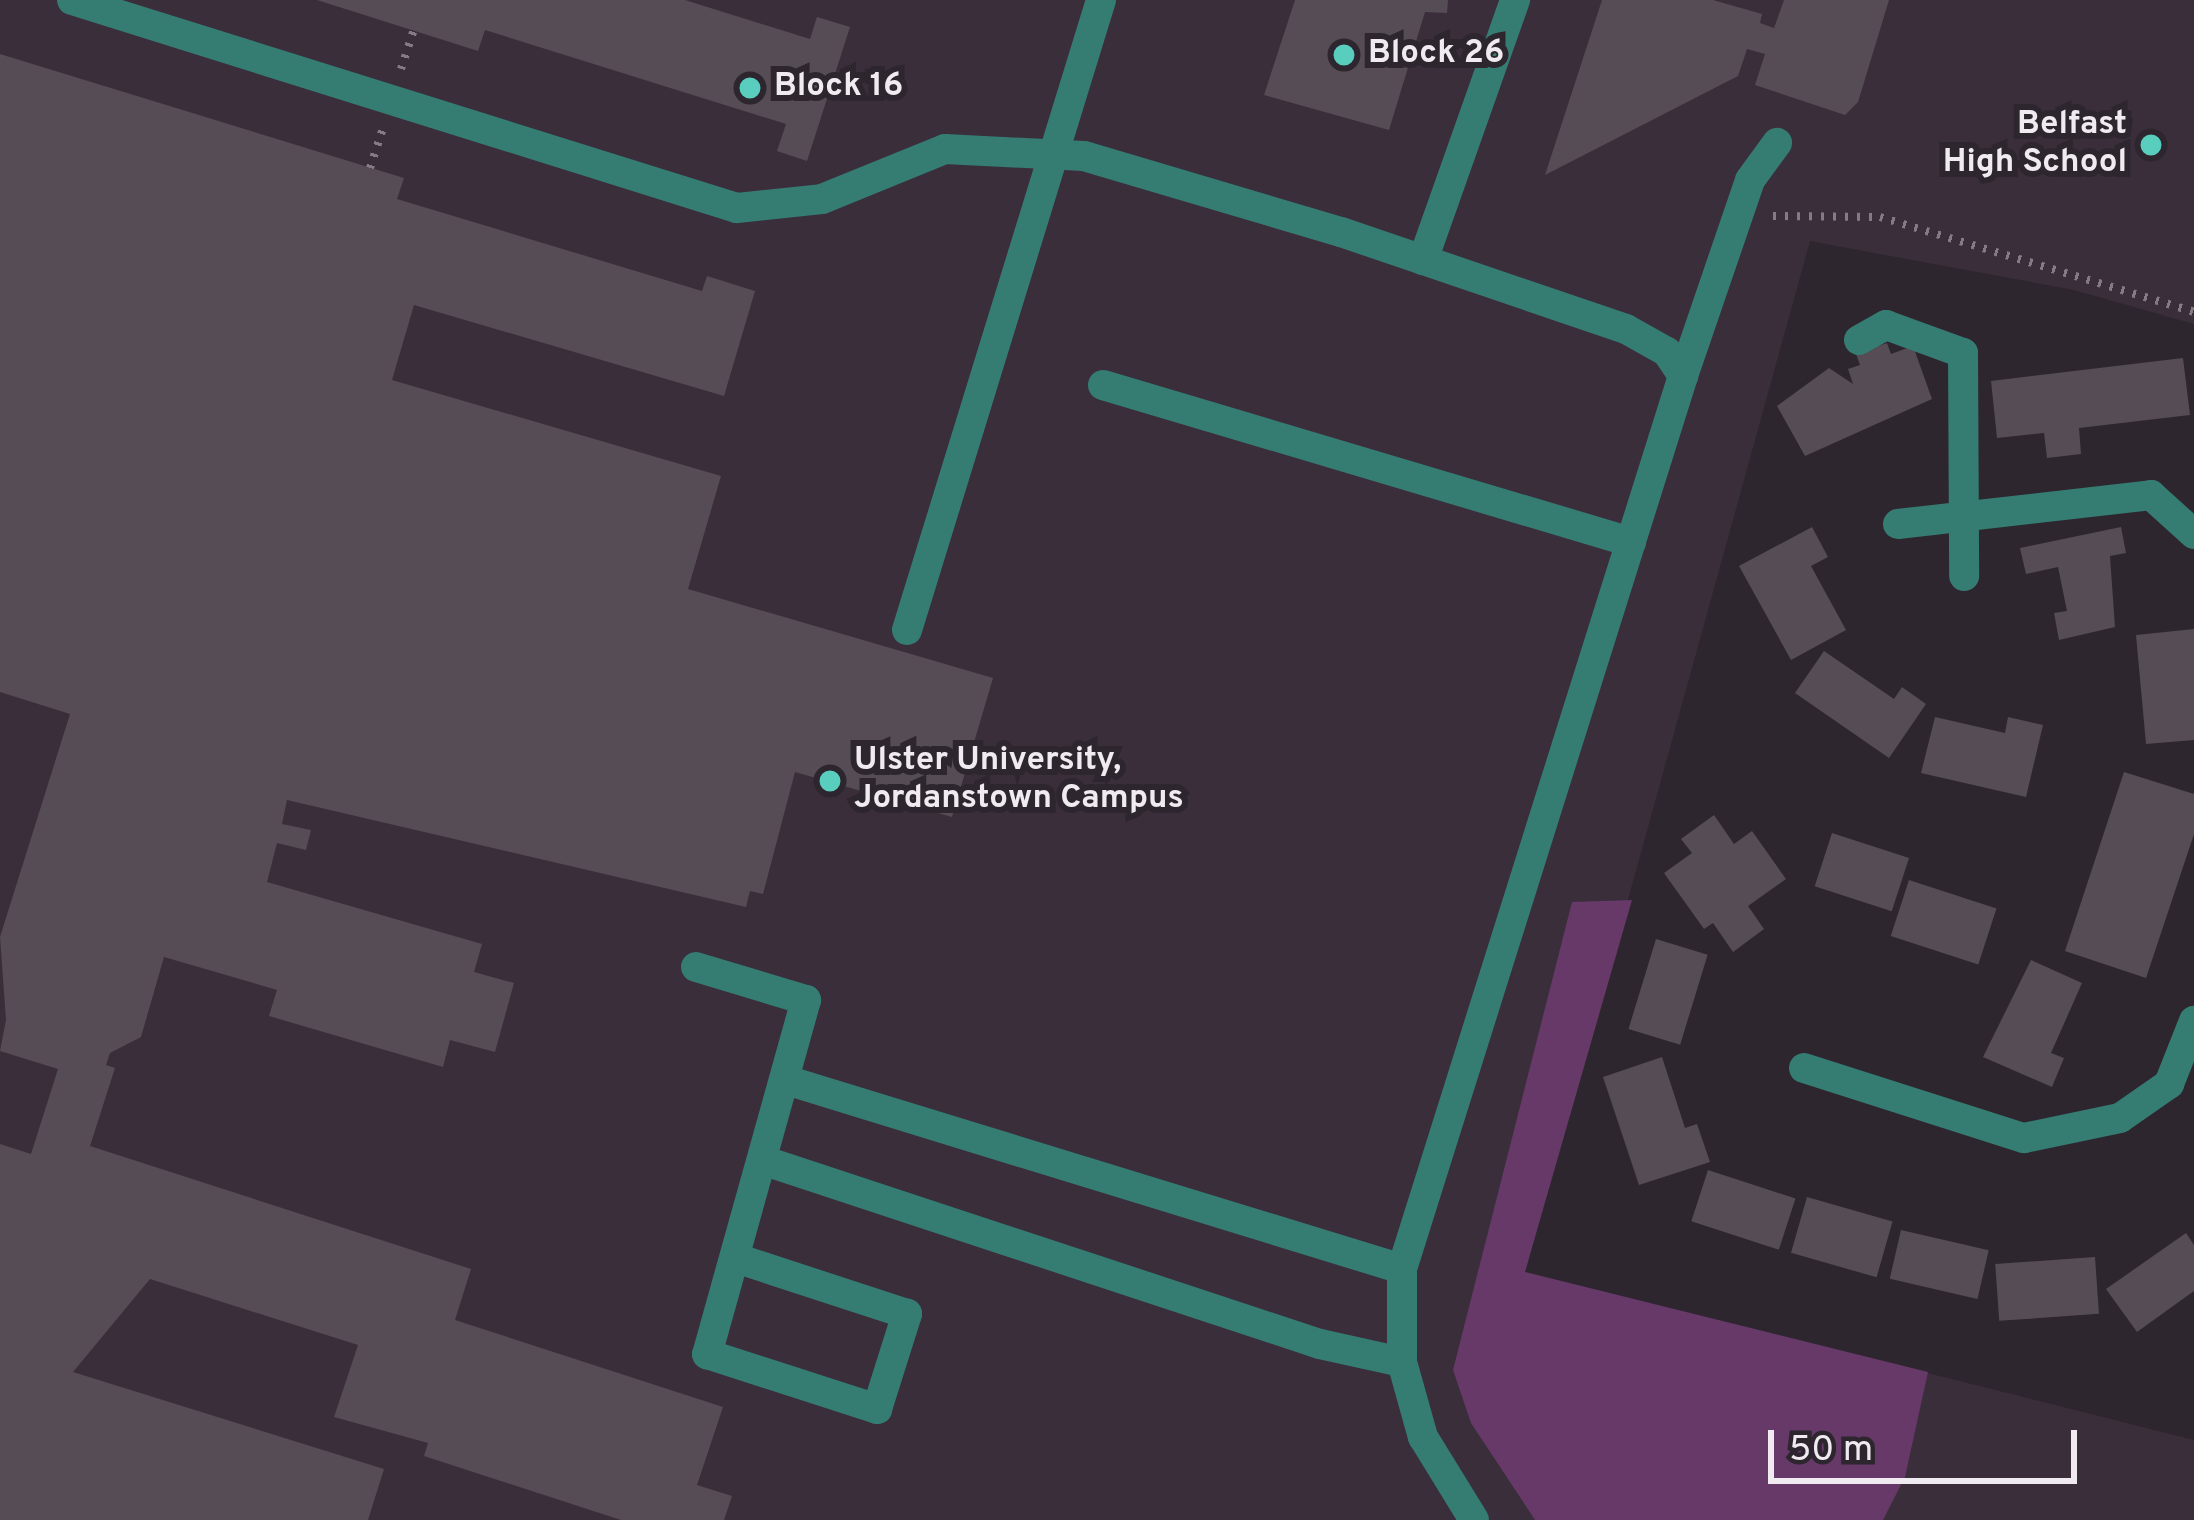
<!DOCTYPE html>
<html>
<head>
<meta charset="utf-8">
<style>
	body { margin:0 }
	#map { position:relative; width:2194px; height:1520px; overflow:hidden; background:#2e262e; font-family:Overpass,sans-serif }
	div>[style] { position:absolute }
	[style*='--x'] { left:calc(var(--x)*1px); top:calc(var(--y)*1px); width:calc(var(--w)*1px); rotate:calc(var(--a)*1deg) }
	.built>* { inset:0; background:#3a2e3b }
	.green>* { inset:0; background:#663969 }
	.building>* { inset:0; background:#554c55; transform-origin:0 0 }
	.path>* { height:8px; margin-top:-4px; transform-origin:0; background:repeating-linear-gradient(90deg,#837c83 0 3px,transparent 0 12px) }
	.minor>* { height:30px; margin:-15px; padding:0 15px; transform-origin:15px; border-radius:15px; background:#357c73 }
	.dots>* { width:33px; height:33px; translate:-50% -50%; box-sizing:border-box; border:6px solid #2e262e; border-radius:50% }
	span { translate:-50% -50%; white-space:nowrap; text-align:center; line-height:1.15; -webkit-text-stroke:12px #2e262e; paint-order:stroke }
	.poi-label { font-size:33px; color:#f0ebf0; font-weight:700 }
	.left { translate:0 -50%; text-align:left }
	.right { translate:-100% -50%; text-align:right }
	.scale { position:absolute; left:1768px; top:1430px; width:309px; height:54px; box-sizing:border-box; border:6px solid #f0ebf0; border-top:0; padding-left:15px; font-size:36px; line-height:42px; white-space:nowrap; color:#f0ebf0; -webkit-text-stroke:9px #2e262e; paint-order:stroke }
</style>
</head>
<body>
<div id="map">
	<div class="built">
		<i style="clip-path:polygon(0 0,2194px 0,2194px 324px,2074px 290px,1810px 241px,1525px 1272px,2194px 1440px,2194px 1520px,0 1520px)"></i>
	</div>
	<div class="green">
		<i style="clip-path:polygon(1632px 900px,1525px 1272px,1928px 1372px,1905px 1477px,1883px 1520px,1535px 1520px,1471px 1423px,1453px 1370px,1572px 902px)"></i>
	</div>
	<div class="building">
		<i style="clip-path:polygon(317px 0,685px 0,810px 39px,817px 17px,850px 27px,807px 161px,777px 151px,786px 124px,485px 30px,478px 51px)"></i>
		<i style="clip-path:polygon(1295px 0,1448px 0,1447px 13px,1425px 12px,1389px 130px,1264px 95px)"></i>
		<i style="clip-path:polygon(1602px 0,1713px 0,1762px 14px,1760px 23px,1774px 28px,1784px 0,1889px 0,1858px 102px,1845px 115px,1755px 85px,1765px 54px,1747px 49px,1738px 76px,1545px 175px)"></i>
		<i style="clip-path:polygon(0 54px,404px 178px,397px 199px,702px 291px,707px 276px,755px 291px,724px 396px,414px 305px,392px 380px,721px 476px,688px 589px,993px 678px,952px 817px,795px 772px,763px 894px,750px 891px,746px 907px,287px 800px,282px 824px,311px 830px,306px 850px,277px 843px,267px 882px,482px 944px,474px 972px,514px 983px,495px 1052px,450px 1040px,443px 1067px,269px 1016px,277px 990px,164px 957px,141px 1037px,110px 1053px,106px 1065px,115px 1068px,90px 1146px,471px 1269px,455px 1320px,723px 1407px,697px 1485px,732px 1496px,724px 1520px,621px 1520px,424px 1456px,428px 1443px,334px 1417px,358px 1345px,150px 1279px,73px 1372px,384px 1469px,368px 1520px,0 1520px,0 1144px,31px 1154px,58px 1069px,0 1051px,6px 1020px,0 937px,70px 714px,0 692px)"></i>
		<i style="clip-path:polygon(1887px 343px,1891px 354px,1913px 346px,1932px 399px,1805px 456px,1777px 406px,1829px 368px,1853px 384px,1848px 369px,1860px 365px,1856px 354px)"></i>
		<i style="clip-path:polygon(2183px 358px,2190px 415px,2079px 428px,2081px 454px,2047px 458px,2044px 433px,1997px 438px,1991px 381px)"></i>
		<i style="clip-path:polygon(1812px 527px,1828px 557px,1811px 566px,1846px 630px,1791px 660px,1739px 566px)"></i>
		<i style="clip-path:polygon(2121px 527px,2126px 553px,2110px 556px,2115px 627px,2059px 640px,2054px 613px,2067px 611px,2058px 567px,2026px 574px,2020px 548px)"></i>
		<i style="clip-path:polygon(2194px 629px,2194px 740px,2146px 744px,2136px 635px)"></i>
		<i style="clip-path:polygon(1824px 651px,1894px 699px,1902px 687px,1926px 704px,1889px 758px,1795px 693px)"></i>
		<i style="clip-path:polygon(1935px 717px,2005px 733px,2008px 717px,2043px 725px,2026px 797px,1921px 773px)"></i>
		<i style="clip-path:polygon(2124px 772px,2194px 794px,2194px 834px,2146px 978px,2065px 951px)"></i>
		<i style="clip-path:polygon(1714px 815px,1734px 844px,1752px 831px,1786px 879px,1748px 906px,1764px 929px,1733px 952px,1713px 923px,1704px 929px,1664px 873px,1692px 853px,1681px 839px)"></i>
		<i style="left:1832px;top:833px;width:81px;height:56px;rotate:18deg"></i>
		<i style="left:1909px;top:880px;width:92px;height:59px;rotate:18deg"></i>
		<i style="left:1656px;top:939px;width:54px;height:94px;rotate:17deg"></i>
		<i style="clip-path:polygon(2031px 960px,2082px 983px,2051px 1053px,2064px 1058px,2052px 1087px,1983px 1057px)"></i>
		<i style="clip-path:polygon(1662px 1057px,1685px 1128px,1697px 1124px,1710px 1162px,1639px 1185px,1603px 1077px)"></i>
		<i style="left:1708px;top:1170px;width:92px;height:54px;rotate:18deg"></i>
		<i style="left:1807px;top:1197px;width:89px;height:58px;rotate:16deg"></i>
		<i style="left:1901px;top:1230px;width:90px;height:50px;rotate:13deg"></i>
		<i style="clip-path:polygon(2186px 1233px,2194px 1245px,2194px 1291px,2137px 1332px,2106px 1289px)"></i>
		<i style="left:2095px;top:1257px;width:57px;height:100px;rotate:86deg"></i>
	</div>
	<div class="path">
		<i style="--x:401;--y:69;--w:40;--a:-72"></i>
		<i style="--x:370;--y:168;--w:40;--a:-72"></i>
		<i style="--x:1773;--y:216;--w:107;--a:0.5"></i>
		<i style="--x:1880;--y:217;--w:328;--a:16.8"></i>
	</div>
	<div class="minor">
		<i style="--x:72;--y:0;--w:697;--a:17.37"></i>
		<i style="--x:737;--y:208;--w:85;--a:-6"></i>
		<i style="--x:822;--y:199;--w:133;--a:-22.1"></i>
		<i style="--x:945;--y:149;--w:139;--a:2.9"></i>
		<i style="--x:1084;--y:156;--w:268;--a:16.5"></i>
		<i style="--x:1341;--y:232;--w:301;--a:18.8"></i>
		<i style="--x:1626;--y:329;--w:47;--a:29.3"></i>
		<i style="--x:1667;--y:352;--w:29;--a:56"></i>
		<i style="--x:1683;--y:376;--w:936;--a:107.47"></i>
		<i style="--x:1402;--y:1269;--w:93;--a:90"></i>
		<i style="--x:1402;--y:1362;--w:78;--a:74.4"></i>
		<i style="--x:1423;--y:1437;--w:97;--a:58.4"></i>
		<i style="--x:1423;--y:260;--w:276;--a:-70.5"></i>
		<i style="--x:1859;--y:340;--w:31;--a:-29"></i>
		<i style="--x:1886;--y:325;--w:82;--a:20"></i>
		<i style="--x:1963;--y:353;--w:223;--a:89.7"></i>
		<i style="--x:1683;--y:376;--w:207;--a:-71.1"></i>
		<i style="--x:1750;--y:180;--w:46;--a:-53.9"></i>
		<i style="--x:1103;--y:385;--w:551;--a:16.56"></i>
		<i style="--x:1898;--y:524;--w:255;--a:-6.5"></i>
		<i style="--x:2151;--y:495;--w:58;--a:42.2"></i>
		<i style="--x:907;--y:630;--w:659;--a:-72.88"></i>
		<i style="--x:696;--y:967;--w:115;--a:16.7"></i>
		<i style="--x:806;--y:1000;--w:368;--a:105.6"></i>
		<i style="--x:707;--y:1354;--w:179;--a:17.9"></i>
		<i style="--x:877;--y:1409;--w:100;--a:-72.5"></i>
		<i style="--x:907;--y:1314;--w:180;--a:-161.9"></i>
		<i style="--x:1804;--y:1068;--w:231;--a:17.7"></i>
		<i style="--x:2024;--y:1138;--w:98;--a:-11.8"></i>
		<i style="--x:2120;--y:1118;--w:60;--a:-34.8"></i>
		<i style="--x:2169;--y:1084;--w:68;--a:-68.4"></i>
		<i style="--x:786;--y:1080;--w:644;--a:17.06"></i>
		<i style="--x:765;--y:1161;--w:584;--a:18.25"></i>
		<i style="--x:1320;--y:1344;--w:84;--a:12.4"></i>
	</div>
	<div class="dots">
		<i style="left:1344px;top:55px;background:#59cebf"></i>
		<i style="left:750px;top:88px;background:#59cebf"></i>
		<i style="left:2151px;top:145px;background:#59cebf"></i>
		<i style="left:830px;top:781px;background:#59cebf"></i>
	</div>
	<div class="poi-label">
		<span class="left" style="left:1368px;top:55px">Block 26</span>
		<span class="left" style="left:774px;top:88px">Block 16</span>
		<span class="right" style="left:2127px;top:145px">Belfast<br>High School</span>
		<span class="left" style="left:854px;top:781px">Ulster University,<br>Jordanstown Campus</span>
	</div>
	<div class="scale">50 m</div>
</div>
</body>
</html>
